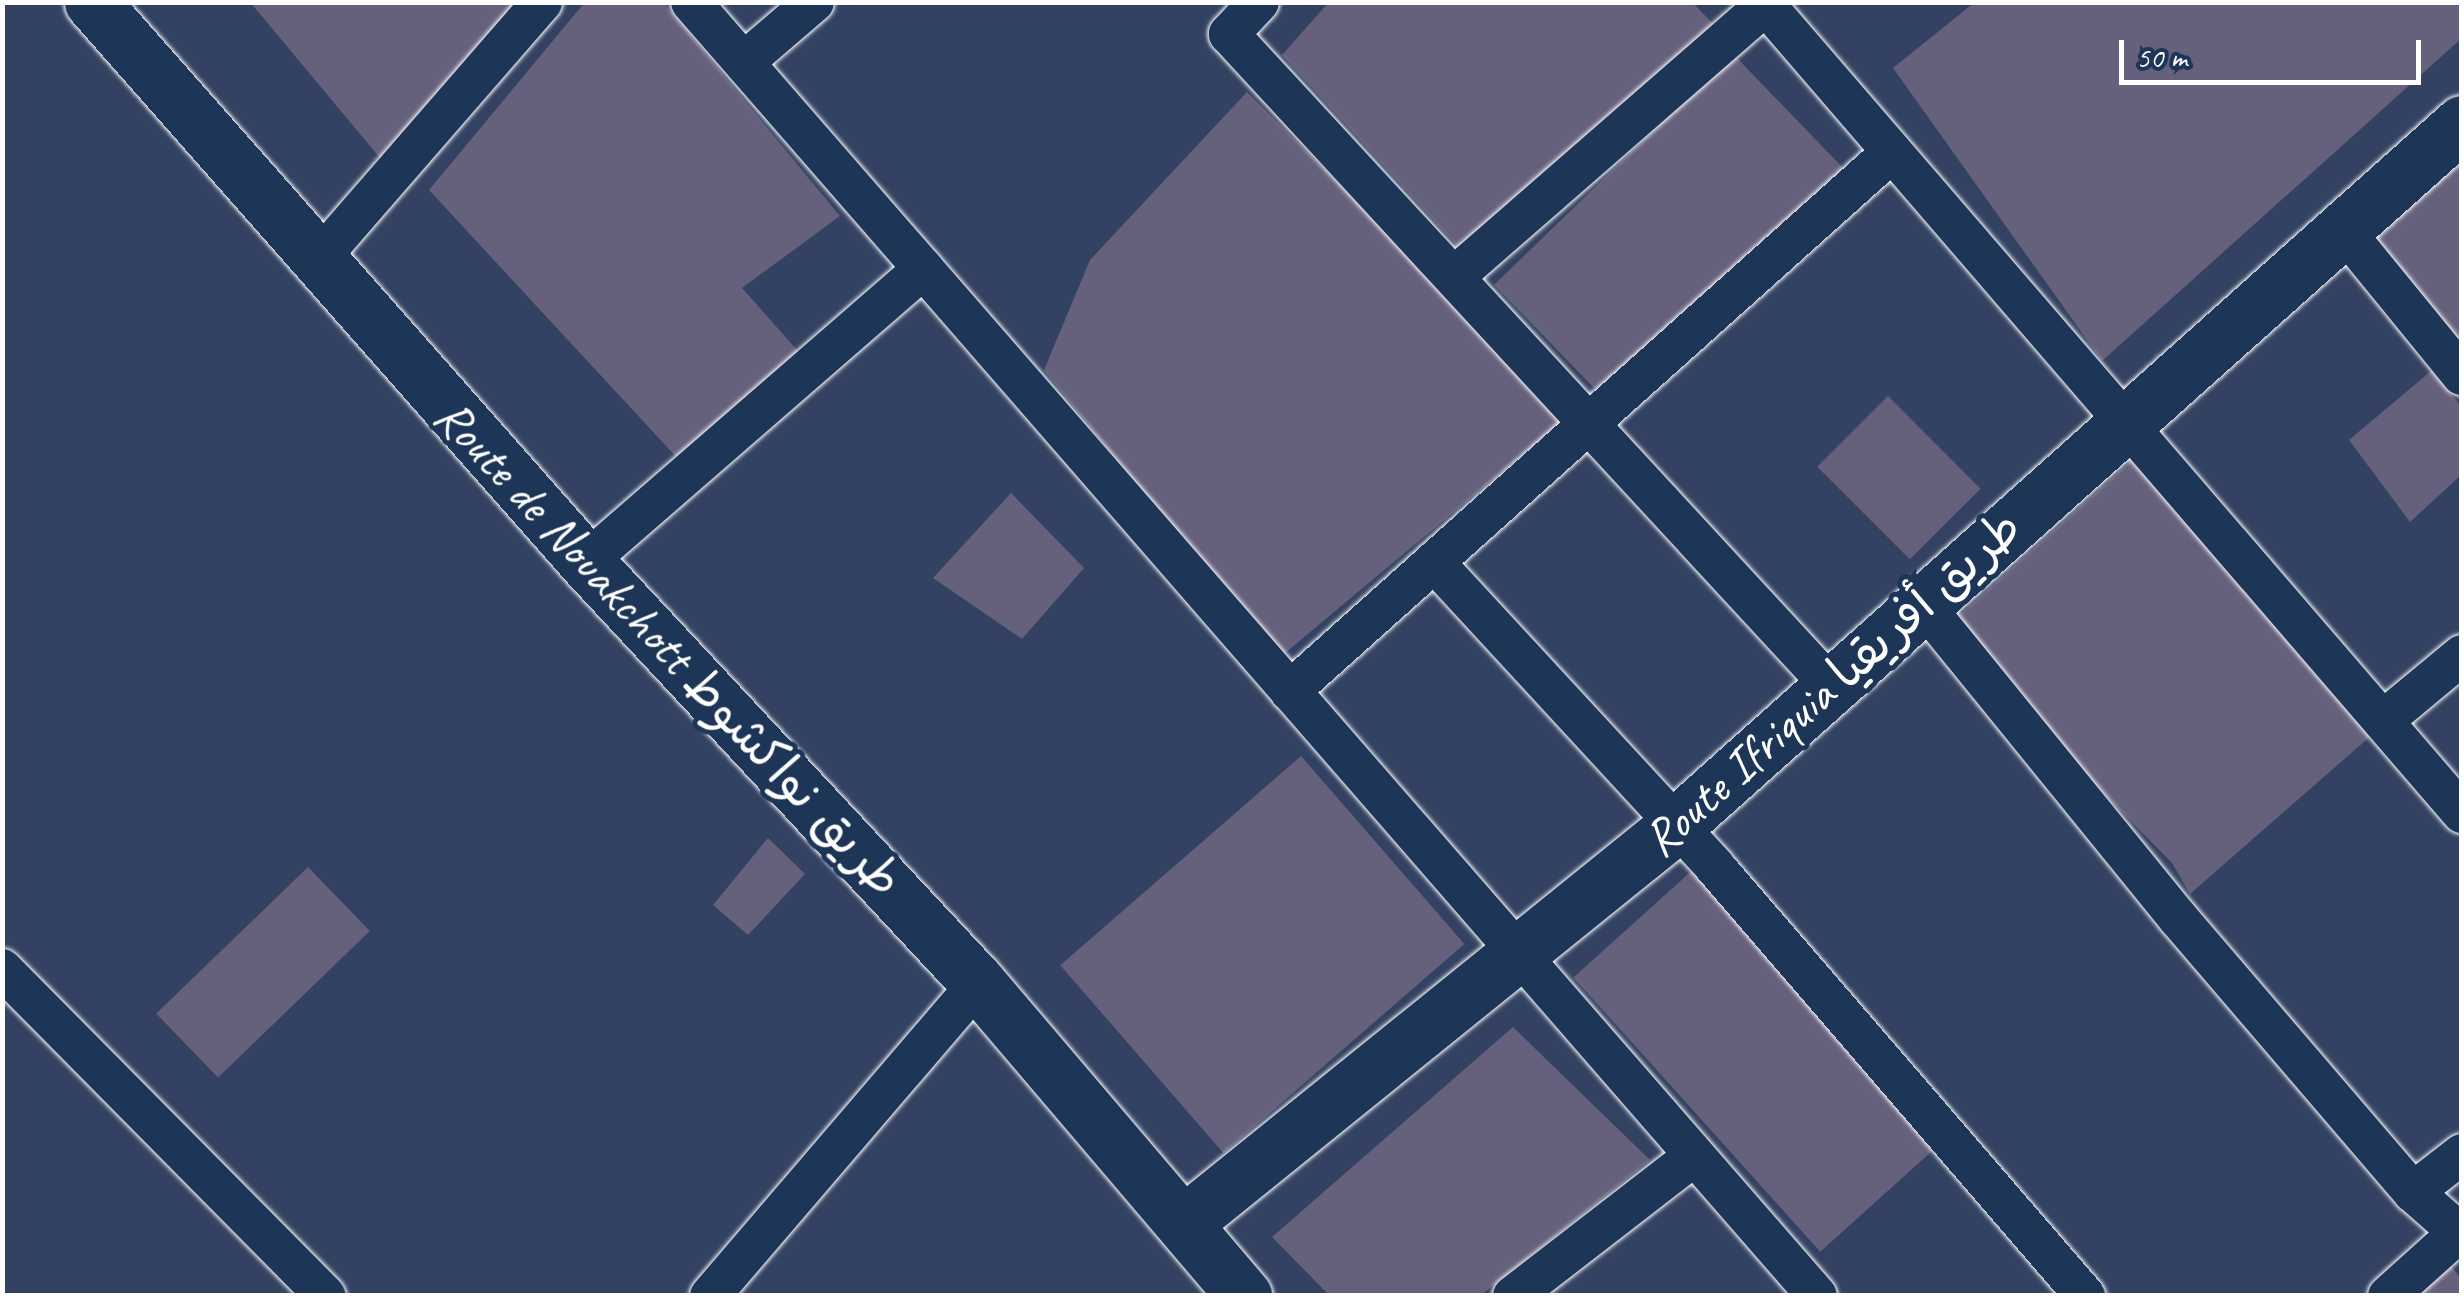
<!DOCTYPE html>
<html>
<head>
<meta charset="utf-8">
<style>
	body { margin:0 }
	#map { position:relative; width:2464px; height:1298px; overflow:hidden; background:#334262; font-family:Caveat,"Playpen Sans Arabic",sans-serif }
	div>[style] { position:absolute }
	[style*='--x'] { left:calc(var(--x)*1px); top:calc(var(--y)*1px); width:calc(var(--w)*1px); rotate:calc(var(--a)*1deg) }
	.building>* { inset:0; background:#65617d; transform-origin:0 0 }
	.roads { filter:drop-shadow(0 0 2px #fff) drop-shadow(0 0 2px #fff) }
	.street>* { height:40px; margin:-20px; padding:0 20px; transform-origin:20px; border-radius:20px; background:#1d3557 }
	.secondary>* { height:55px; margin:-27.5px; padding:0 27.5px; transform-origin:27.5px; border-radius:27.5px; background:#1d3557 }
	.highway>* { height:55px; margin:-27.5px; padding:0 27.5px; transform-origin:27.5px; border-radius:27.5px; background:#1d3557 }
	span { translate:-50% -50%; white-space:nowrap; text-align:center; line-height:1.15; -webkit-text-stroke:10px #1d3557; paint-order:stroke }
	.street-label { font-size:50px; color:#fff }
	.frame { position:absolute; inset:0; border:5px solid #fff; pointer-events:none }
	.scale { position:absolute; left:2119px; top:40px; width:302px; height:45px; box-sizing:border-box; border:5px solid #fff; border-top:0; padding-left:12px; font-size:30px; line-height:35px; white-space:nowrap; color:#fff; -webkit-text-stroke:8px #1d3557; paint-order:stroke }
</style>
</head>
<body>
<div id="map">
	<div class="building">
		<i style="clip-path:polygon(250px 2px,517px 2px,385px 164px)"></i>
		<i style="clip-path:polygon(585px 2px,663px 2px,840px 216px,742px 288px,804px 358px,679px 460px,429px 190px)"></i>
		<i style="clip-path:polygon(1329px 2px,1692px 2px,1715px 26px,1461px 250px,1282px 55px)"></i>
		<i style="clip-path:polygon(1975px 2px,2462px 2px,2462px 38px,2102px 361px,1893px 68px)"></i>
		<i style="left:1733px;top:54px;width:161px;height:332px;rotate:46deg"></i>
		<i style="clip-path:polygon(1247px 92px,1570px 415px,1279px 658px,1044px 370px,1090px 260px)"></i>
		<i style="clip-path:polygon(2462px 148px,2462px 347px,2365px 235px)"></i>
		<i style="clip-path:polygon(2431px 371px,2462px 407px,2462px 474px,2410px 522px,2349px 440px)"></i>
		<i style="left:1888px;top:396px;width:131px;height:100px;rotate:45deg"></i>
		<i style="clip-path:polygon(2139px 454px,2373px 734px,2190px 894px,2172px 863px,2030px 718px,1955px 619px)"></i>
		<i style="clip-path:polygon(1011px 493px,1084px 568px,1022px 639px,933px 578px)"></i>
		<i style="left:1301px;top:756px;width:249px;height:319px;rotate:49deg"></i>
		<i style="clip-path:polygon(768px 838px,805px 874px,748px 935px,713px 905px)"></i>
		<i style="left:308px;top:867px;width:89px;height:211px;rotate:46deg"></i>
		<i style="left:1696px;top:867px;width:369px;height:165px;rotate:48deg"></i>
		<i style="clip-path:polygon(1513px 1027px,1650px 1160px,1480px 1296px,1330px 1296px,1272px 1237px)"></i>
		<i style="clip-path:polygon(2441px 1255px,2462px 1279px,2462px 1296px,2395px 1296px)"></i>
	</div>
	<div class="roads">
		<div class="street">
			<i style="--x:691;--y:2;--w:1715;--a:48.97"></i>
			<i style="--x:1259;--y:2;--w:44;--a:133.2"></i>
			<i style="--x:1229;--y:34;--w:886;--a:47.29"></i>
			<i style="--x:1763;--y:2;--w:1071;--a:49.24"></i>
			<i style="--x:744;--y:62;--w:92;--a:-40.6"></i>
			<i style="--x:2342;--y:228;--w:190;--a:50.8"></i>
			<i style="--x:317;--y:261;--w:343;--a:-49"></i>
			<i style="--x:1455;--y:276;--w:413;--a:-41.1"></i>
			<i style="--x:586;--y:562;--w:447;--a:-41"></i>
			<i style="--x:1434;--y:562;--w:415;--a:47.3"></i>
			<i style="--x:1715;--y:867;--w:567;--a:49.22"></i>
			<i style="--x:1922;--y:603;--w:406;--a:50.9"></i>
			<i style="--x:2178;--y:918;--w:361;--a:49.4"></i>
			<i style="--x:2413;--y:1192;--w:65;--a:41.3"></i>
			<i style="--x:1290;--y:691;--w:808;--a:-41.84"></i>
			<i style="--x:2385;--y:719;--w:100;--a:-39.7"></i>
			<i style="--x:2;--y:969;--w:460;--a:45.3"></i>
			<i style="--x:2413;--y:1192;--w:62;--a:-37.8"></i>
			<i style="--x:710;--y:1296;--w:412;--a:-49.4"></i>
			<i style="--x:1513;--y:1296;--w:229;--a:-37.7"></i>
			<i style="--x:2388;--y:1296;--w:96;--a:-42"></i>
		</div>
		<div class="secondary">
			<i style="--x:1184;--y:1223;--w:629;--a:-38.93"></i>
			<i style="--x:1673;--y:828;--w:1058;--a:-41.78"></i>
		</div>
		<div class="highway">
			<i style="--x:92;--y:2;--w:747;--a:48.58"></i>
			<i style="--x:586;--y:562;--w:575;--a:47.04"></i>
			<i style="--x:978;--y:983;--w:411;--a:49.6"></i>
		</div>
	</div>
	<div class="street-label">
		<span style="left:669px;top:648px;rotate:47deg">Route de Nouakchott طريق نواكشوط</span>
		<span style="left:1832px;top:683px;rotate:-42deg">Route Ifriquia طريق أفريقيا</span>
	</div>
	<div class="frame"></div>
	<div class="scale">50 m</div>
</div>
</body>
</html>
